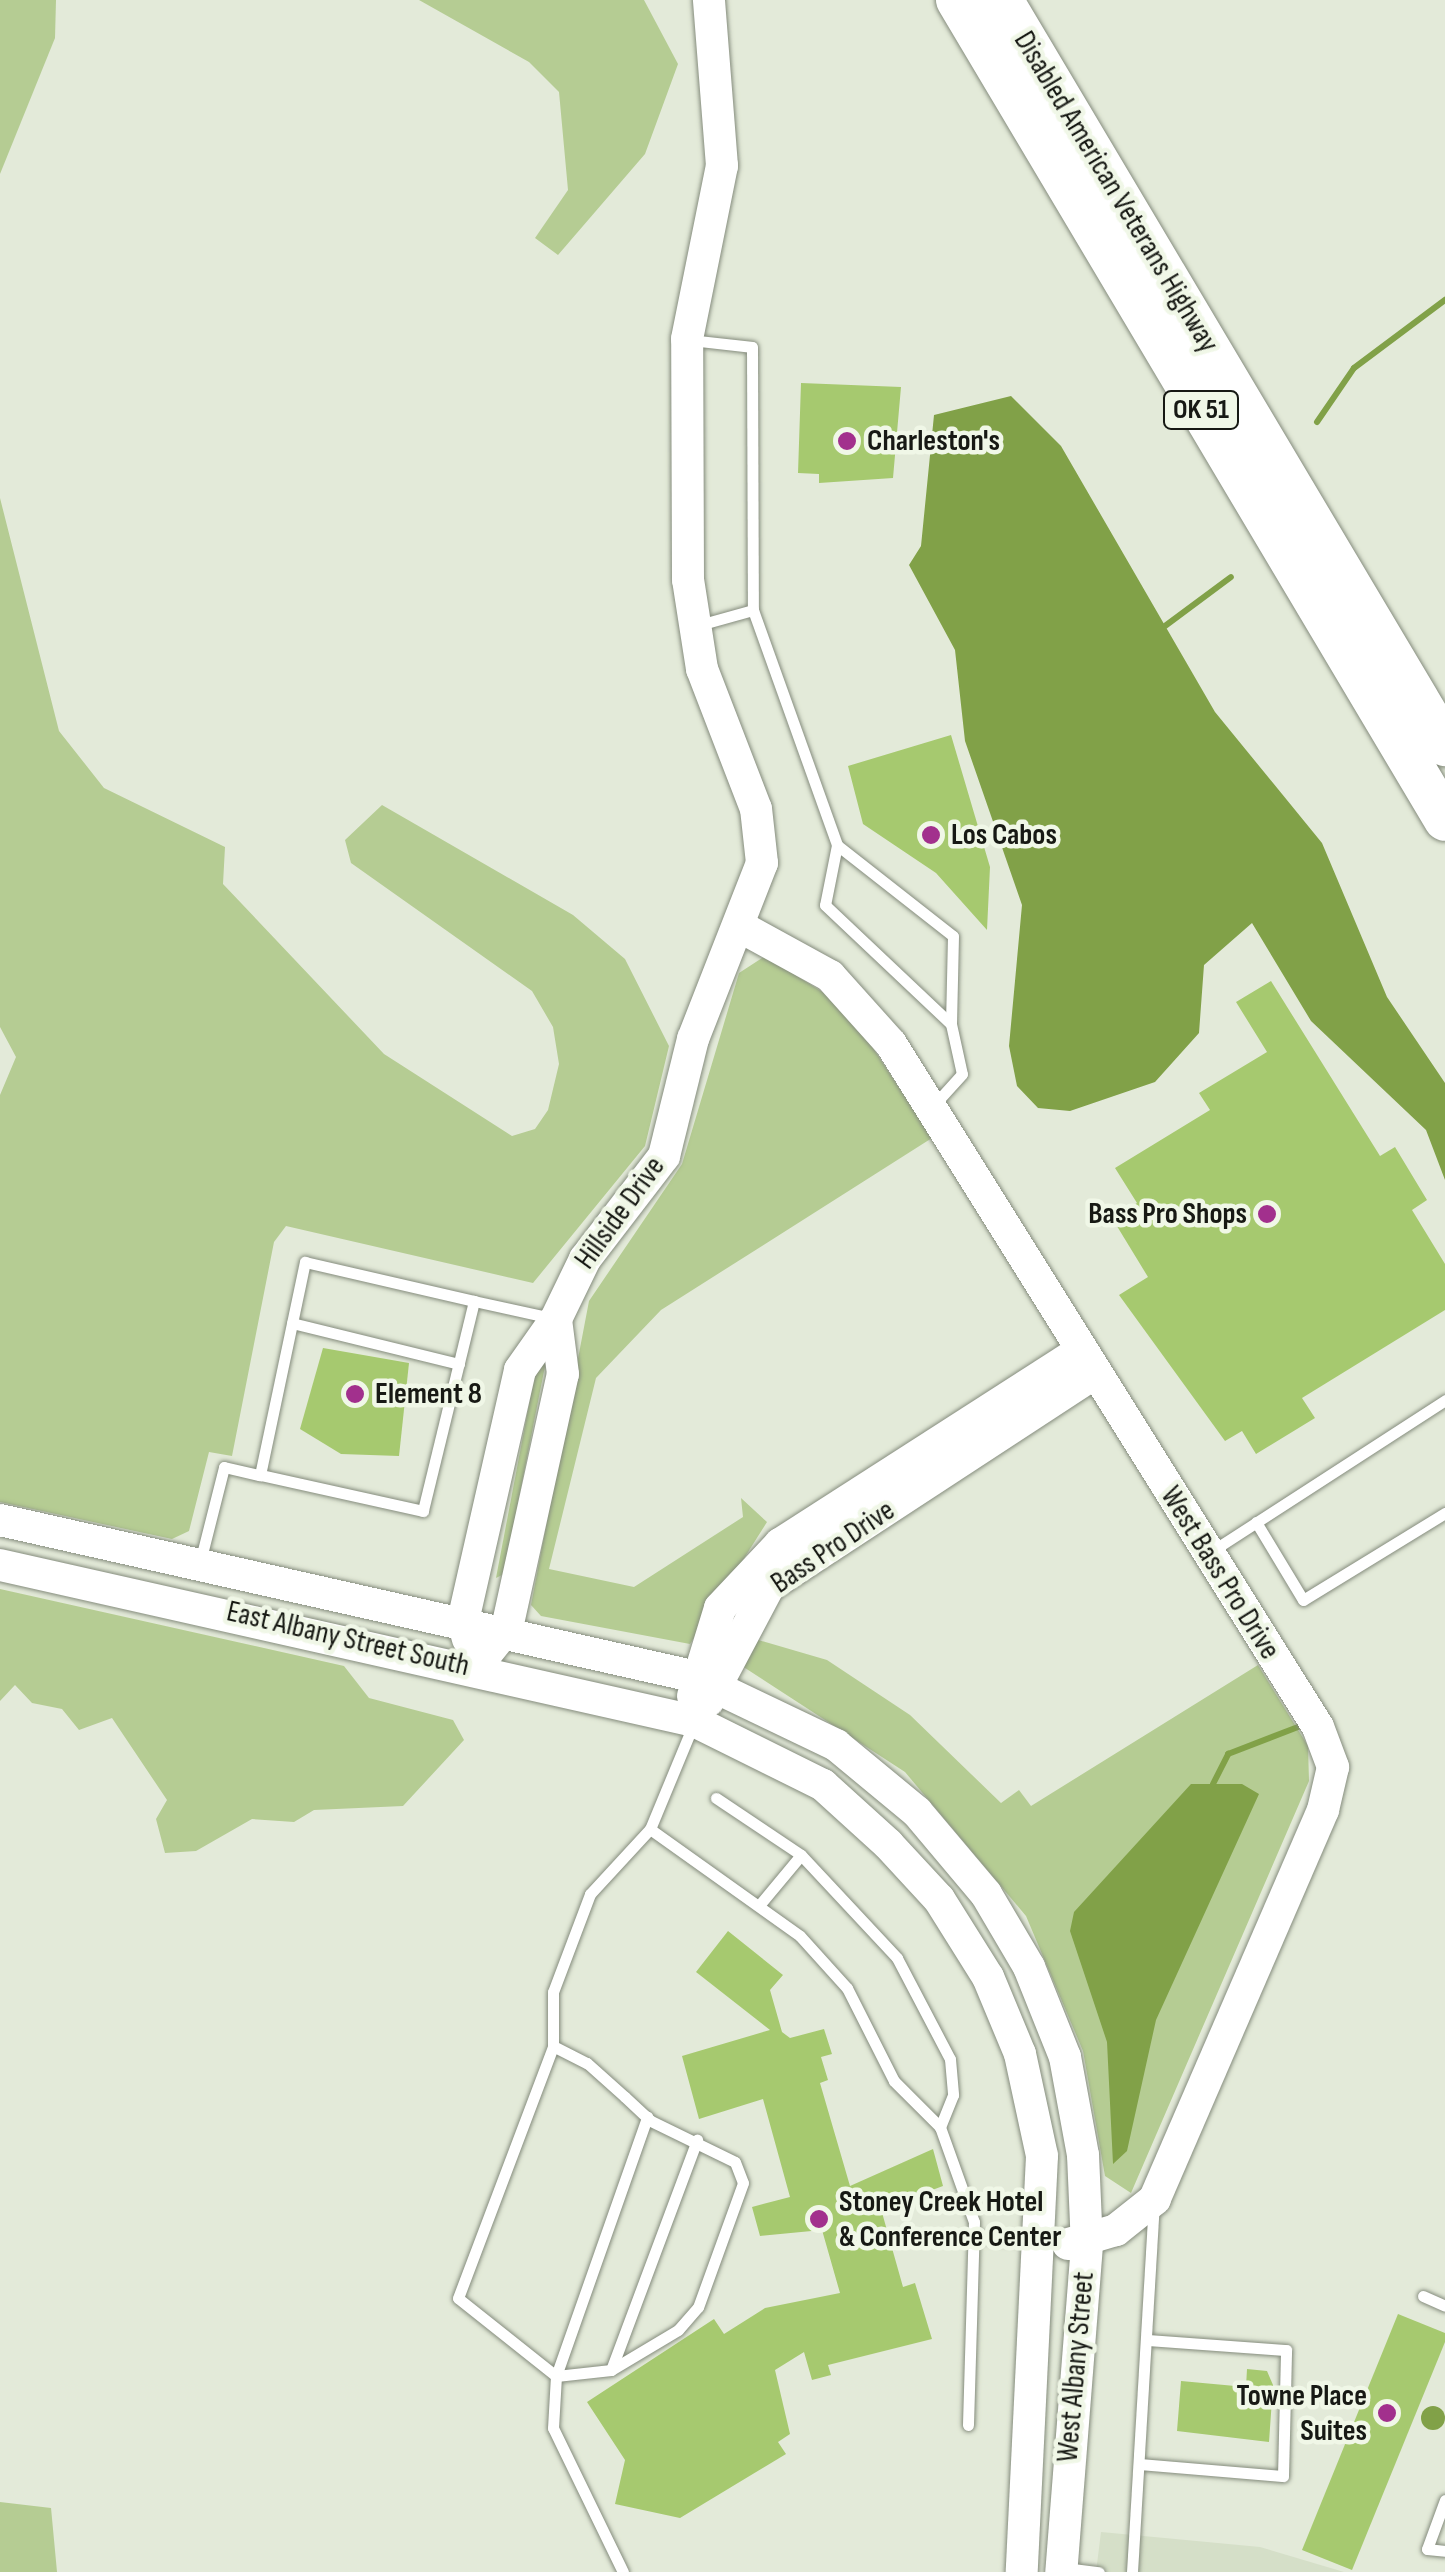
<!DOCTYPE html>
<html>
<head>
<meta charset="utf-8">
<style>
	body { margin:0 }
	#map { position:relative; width:1445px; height:2572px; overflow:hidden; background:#e3ead9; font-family:"Sofia Sans Condensed",sans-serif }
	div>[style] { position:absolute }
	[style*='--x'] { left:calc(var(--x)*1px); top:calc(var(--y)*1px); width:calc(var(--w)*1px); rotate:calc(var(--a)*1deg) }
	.built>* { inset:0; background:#d5dfc8 }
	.green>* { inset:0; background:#b5cc93 }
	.water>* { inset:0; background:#81a148 }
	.round { border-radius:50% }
	.stream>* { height:6px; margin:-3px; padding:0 3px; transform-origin:3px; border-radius:3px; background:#81a148 }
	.building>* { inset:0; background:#a6c96f }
	.roads { filter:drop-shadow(0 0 2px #858c7d) drop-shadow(0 0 2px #858c7d) }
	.lane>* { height:11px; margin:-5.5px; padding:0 5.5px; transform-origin:5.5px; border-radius:5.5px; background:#fff }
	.secondary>* { height:32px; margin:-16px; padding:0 16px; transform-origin:16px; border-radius:16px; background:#fff }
	.highway>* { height:42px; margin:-21px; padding:0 21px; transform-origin:21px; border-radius:21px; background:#fff }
	.dots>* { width:28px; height:28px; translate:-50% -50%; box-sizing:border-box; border:5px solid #f0f7e7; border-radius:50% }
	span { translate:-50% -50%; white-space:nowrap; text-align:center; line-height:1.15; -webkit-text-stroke:9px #f0f7e7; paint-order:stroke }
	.shield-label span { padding:2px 8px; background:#f0f7e7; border:2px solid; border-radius:8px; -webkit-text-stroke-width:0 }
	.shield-label { font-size:28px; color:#171914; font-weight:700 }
	.street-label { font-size:30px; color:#171914 }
	.poi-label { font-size:30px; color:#171914; font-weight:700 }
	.left { translate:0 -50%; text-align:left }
	.right { translate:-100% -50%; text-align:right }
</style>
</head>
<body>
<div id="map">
	<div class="built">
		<i style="clip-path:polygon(1101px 2532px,1260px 2547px,1344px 2572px,1096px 2572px)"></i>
	</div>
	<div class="green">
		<i style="clip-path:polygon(0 0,56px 0,55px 38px,0 174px)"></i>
		<i style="clip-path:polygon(419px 0,644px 0,678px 64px,645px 154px,558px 255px,535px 238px,568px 190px,559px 92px,529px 62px)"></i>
		<i style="clip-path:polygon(0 498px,59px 731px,104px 788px,225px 847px,223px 884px,384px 1054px,512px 1136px,535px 1129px,548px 1110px,559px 1064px,553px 1027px,532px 991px,351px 863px,345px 840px,382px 805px,573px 915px,625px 959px,669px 1046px,645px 1146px,533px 1283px,286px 1226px,274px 1242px,232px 1456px,209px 1452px,189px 1531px,172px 1539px,0 1502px,0 1095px,16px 1057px,0 1027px)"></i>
		<i style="clip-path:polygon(765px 956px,824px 993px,867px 1039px,932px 1138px,661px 1310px,596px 1378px,549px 1569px,634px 1587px,743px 1517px,741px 1498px,767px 1522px,690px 1644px,541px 1616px,531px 1605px,589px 1301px,682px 1164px,739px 973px)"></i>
		<i style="clip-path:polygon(546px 1361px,504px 1574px,496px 1578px,535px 1373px)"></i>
		<i style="clip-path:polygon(0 1589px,344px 1666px,369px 1698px,453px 1720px,464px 1740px,403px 1806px,314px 1810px,294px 1822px,252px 1819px,196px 1851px,165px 1853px,156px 1819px,167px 1800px,112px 1718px,79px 1730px,62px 1709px,32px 1703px,15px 1685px,0 1701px)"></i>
		<i style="clip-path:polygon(755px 1639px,827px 1660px,910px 1715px,1001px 1803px,1019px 1790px,1031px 1806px,1258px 1665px,1308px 1746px,1309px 1781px,1131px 2193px,1105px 2176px,1083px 2051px,1026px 1916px,905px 1772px,742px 1666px)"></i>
		<i style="clip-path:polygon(0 2502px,51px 2508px,57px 2572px,0 2572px)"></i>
	</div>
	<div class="water">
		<i style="clip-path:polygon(1011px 396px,1061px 446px,1215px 712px,1322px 843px,1387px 997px,1445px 1083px,1445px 1180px,1426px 1130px,1311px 1021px,1252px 923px,1204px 965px,1199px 1033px,1155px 1082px,1070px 1111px,1038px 1108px,1017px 1086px,1009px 1046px,1022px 905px,965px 741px,955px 650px,909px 565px,921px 546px,934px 415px)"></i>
		<i style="clip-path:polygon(1191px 1784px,1242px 1784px,1259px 1794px,1156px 2020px,1127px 2151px,1113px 2164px,1107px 2042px,1070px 1931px,1074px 1912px)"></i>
		<i class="round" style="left:1421px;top:2406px;width:24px;height:24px"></i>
	</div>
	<div class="stream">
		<i style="--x:1317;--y:422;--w:65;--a:-55.6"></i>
		<i style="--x:1354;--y:368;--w:114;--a:-36.8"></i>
		<i style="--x:1165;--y:626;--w:82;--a:-36.6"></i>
		<i style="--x:1213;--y:1784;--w:34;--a:-63"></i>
		<i style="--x:1228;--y:1754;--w:75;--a:-21.1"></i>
	</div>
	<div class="building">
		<i style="clip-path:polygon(801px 383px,901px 387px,893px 478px,819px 483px,819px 474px,798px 473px)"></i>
		<i style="clip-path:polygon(951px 735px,990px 867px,987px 930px,936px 873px,863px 824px,848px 766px)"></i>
		<i style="clip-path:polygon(1271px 981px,1380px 1156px,1395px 1147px,1427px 1200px,1412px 1210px,1445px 1264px,1445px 1310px,1302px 1398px,1315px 1418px,1256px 1454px,1242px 1431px,1225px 1441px,1119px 1295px,1148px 1277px,1112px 1218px,1137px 1203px,1115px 1168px,1210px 1110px,1199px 1093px,1267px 1052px,1236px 1002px)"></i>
		<i style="clip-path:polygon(323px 1348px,409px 1363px,399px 1456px,341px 1454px,300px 1429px)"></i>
		<i style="clip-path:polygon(728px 1931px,783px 1975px,770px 1990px,782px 2032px,790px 2038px,824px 2029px,832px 2054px,821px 2057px,828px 2080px,820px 2083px,850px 2186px,933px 2149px,943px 2186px,881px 2209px,903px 2287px,915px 2283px,932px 2339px,828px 2365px,831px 2375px,812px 2380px,804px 2352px,775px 2370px,790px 2434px,778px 2442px,786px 2454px,680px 2518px,615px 2504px,625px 2460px,587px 2402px,714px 2319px,724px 2334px,765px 2308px,840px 2293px,822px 2230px,760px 2236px,752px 2207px,790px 2197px,763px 2099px,699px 2119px,682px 2056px,770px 2030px,696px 1972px)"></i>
		<i style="clip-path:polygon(1398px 2314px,1445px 2333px,1445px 2342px,1352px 2570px,1302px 2550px)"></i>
		<i style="clip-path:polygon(1247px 2369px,1267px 2371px,1273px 2385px,1269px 2442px,1177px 2431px,1181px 2381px,1246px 2387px)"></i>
	</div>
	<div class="roads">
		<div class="lane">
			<i style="--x:690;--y:340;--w:62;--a:6.4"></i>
			<i style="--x:752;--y:347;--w:263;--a:89.8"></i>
			<i style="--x:699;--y:625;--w:56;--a:-15.5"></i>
			<i style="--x:753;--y:610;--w:250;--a:70.3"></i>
			<i style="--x:837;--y:845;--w:147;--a:38.1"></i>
			<i style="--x:953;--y:936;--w:88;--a:91.3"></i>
			<i style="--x:951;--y:1024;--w:51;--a:77.6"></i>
			<i style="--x:962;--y:1074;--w:42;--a:132.1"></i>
			<i style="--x:837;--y:845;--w:61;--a:101.3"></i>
			<i style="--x:825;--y:905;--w:173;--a:43.4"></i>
			<i style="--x:474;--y:1301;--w:216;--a:103.7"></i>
			<i style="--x:423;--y:1511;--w:167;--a:-167.5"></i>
			<i style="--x:260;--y:1475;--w:218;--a:-78.1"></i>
			<i style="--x:305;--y:1262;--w:173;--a:13"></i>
			<i style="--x:474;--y:1301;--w:80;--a:12.3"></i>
			<i style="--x:292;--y:1323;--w:172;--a:13.8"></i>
			<i style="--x:1256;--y:1522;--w:91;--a:58.9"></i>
			<i style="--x:1303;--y:1600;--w:167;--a:-31.5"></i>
			<i style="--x:1212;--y:1551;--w:278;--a:-32.9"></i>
			<i style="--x:200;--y:1562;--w:98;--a:-75.8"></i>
			<i style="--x:224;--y:1467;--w:37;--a:13"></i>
			<i style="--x:716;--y:1798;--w:102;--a:33.8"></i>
			<i style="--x:801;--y:1855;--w:141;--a:47"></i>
			<i style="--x:897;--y:1958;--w:114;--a:62.3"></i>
			<i style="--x:950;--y:2059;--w:36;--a:85"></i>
			<i style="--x:953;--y:2095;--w:35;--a:112"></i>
			<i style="--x:650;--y:1829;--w:184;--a:35.5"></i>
			<i style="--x:800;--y:1936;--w:70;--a:47.9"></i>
			<i style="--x:847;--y:1988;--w:104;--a:63.2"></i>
			<i style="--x:894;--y:2081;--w:65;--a:45"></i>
			<i style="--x:940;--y:2127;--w:101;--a:70.3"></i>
			<i style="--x:974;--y:2222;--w:203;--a:91.7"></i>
			<i style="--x:761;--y:1903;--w:62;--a:-50.2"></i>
			<i style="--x:553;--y:2046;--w:38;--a:27"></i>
			<i style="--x:587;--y:2063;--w:51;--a:41.8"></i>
			<i style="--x:625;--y:2097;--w:35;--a:43"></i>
			<i style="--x:651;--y:2121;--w:93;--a:26"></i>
			<i style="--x:735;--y:2162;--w:22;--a:69"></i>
			<i style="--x:743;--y:2183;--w:132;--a:109.9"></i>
			<i style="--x:698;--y:2307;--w:30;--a:131"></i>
			<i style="--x:678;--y:2330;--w:78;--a:149.2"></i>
			<i style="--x:611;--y:2370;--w:55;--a:173.8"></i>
			<i style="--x:556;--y:2376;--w:275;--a:-70.6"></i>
			<i style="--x:975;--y:2236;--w:60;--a:4.8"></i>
			<i style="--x:1423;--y:2296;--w:24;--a:24"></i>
			<i style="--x:611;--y:2370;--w:246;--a:-69.5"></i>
			<i style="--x:1139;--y:2464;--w:144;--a:4.8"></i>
			<i style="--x:1283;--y:2476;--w:126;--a:-88.6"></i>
			<i style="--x:1286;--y:2350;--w:140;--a:-175.9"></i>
			<i style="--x:1445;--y:2500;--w:52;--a:110.2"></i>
			<i style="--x:1427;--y:2549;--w:18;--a:6"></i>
			<i style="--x:1064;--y:2568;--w:35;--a:7"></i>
			<i style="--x:623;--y:2572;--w:160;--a:-115.9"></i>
			<i style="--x:553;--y:2428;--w:52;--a:-86.7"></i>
			<i style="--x:556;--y:2376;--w:125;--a:-141.5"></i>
			<i style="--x:458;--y:2298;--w:269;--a:-69.3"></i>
			<i style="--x:553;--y:2046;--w:54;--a:-90"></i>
			<i style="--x:553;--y:1992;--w:105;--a:-69.3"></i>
			<i style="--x:590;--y:1894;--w:88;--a:-47.3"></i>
			<i style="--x:650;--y:1829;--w:113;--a:-67.5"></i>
			<i style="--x:1132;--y:2572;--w:366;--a:-86.6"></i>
		</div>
		<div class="secondary">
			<i style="--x:739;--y:926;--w:104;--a:28.8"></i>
			<i style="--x:830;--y:976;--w:91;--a:48.1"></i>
			<i style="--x:891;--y:1044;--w:805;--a:57.99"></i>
			<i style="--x:1318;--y:1727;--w:43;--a:69.4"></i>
			<i style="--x:1333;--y:1767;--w:44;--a:103.1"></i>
			<i style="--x:1323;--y:1810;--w:424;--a:113.4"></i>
			<i style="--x:1155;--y:2199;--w:50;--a:141.5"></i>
			<i style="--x:1116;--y:2230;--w:50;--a:163.7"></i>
			<i style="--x:0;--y:1520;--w:709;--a:12.7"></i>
			<i style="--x:692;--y:1676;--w:160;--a:25.6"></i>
			<i style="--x:836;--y:1745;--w:105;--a:39.6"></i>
			<i style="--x:917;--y:1812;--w:107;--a:49.9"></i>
			<i style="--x:986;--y:1894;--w:85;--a:59.5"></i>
			<i style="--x:1029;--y:1967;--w:97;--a:68.2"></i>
			<i style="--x:1065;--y:2057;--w:100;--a:79.6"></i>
			<i style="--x:1083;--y:2155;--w:90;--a:87.5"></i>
			<i style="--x:1087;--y:2245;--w:328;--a:94.5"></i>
			<i style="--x:0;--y:1565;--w:711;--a:12.67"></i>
			<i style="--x:694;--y:1721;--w:144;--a:26.4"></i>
			<i style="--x:823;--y:1785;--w:88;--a:42.2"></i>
			<i style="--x:888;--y:1844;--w:75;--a:47.2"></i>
			<i style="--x:939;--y:1899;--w:92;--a:57.9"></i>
			<i style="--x:988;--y:1977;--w:83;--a:67.4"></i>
			<i style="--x:1020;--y:2054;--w:104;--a:77.8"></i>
			<i style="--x:1042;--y:2156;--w:416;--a:92.8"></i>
			<i style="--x:468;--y:1639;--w:19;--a:-106"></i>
			<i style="--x:463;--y:1621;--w:257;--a:-77.2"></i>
			<i style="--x:520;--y:1370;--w:62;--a:-54.8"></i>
			<i style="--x:475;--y:1668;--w:51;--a:-51.3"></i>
			<i style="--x:507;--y:1628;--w:260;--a:-77.6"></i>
			<i style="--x:563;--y:1374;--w:55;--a:-97.3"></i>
			<i style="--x:556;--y:1319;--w:67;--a:-64.2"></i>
			<i style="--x:585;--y:1259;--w:130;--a:-52.5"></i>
			<i style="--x:664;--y:1156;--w:121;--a:-76.1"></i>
			<i style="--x:693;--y:1039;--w:189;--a:-68.6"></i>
			<i style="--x:762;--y:863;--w:54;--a:-96.3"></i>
			<i style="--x:756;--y:809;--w:150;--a:-111.1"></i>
			<i style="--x:702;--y:669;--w:90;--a:-98.9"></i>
			<i style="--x:688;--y:580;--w:241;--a:-90.2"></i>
			<i style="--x:687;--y:339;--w:177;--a:-78.6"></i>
			<i style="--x:722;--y:166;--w:167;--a:-94.5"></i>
			<i style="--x:693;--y:1696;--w:92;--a:-72.9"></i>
			<i style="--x:720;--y:1608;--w:88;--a:-46.8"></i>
			<i style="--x:780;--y:1544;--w:358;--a:-32.7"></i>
			<i style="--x:708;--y:1701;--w:130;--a:-62.1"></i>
			<i style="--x:769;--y:1586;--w:389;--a:-33.2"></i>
		</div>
		<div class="highway">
			<i style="--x:957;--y:0;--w:954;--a:59.24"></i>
			<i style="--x:1002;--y:0;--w:867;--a:59.26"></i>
		</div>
	</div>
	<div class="dots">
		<i style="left:847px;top:441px;background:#a2308d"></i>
		<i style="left:931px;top:835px;background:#a2308d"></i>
		<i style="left:1267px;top:1214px;background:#a2308d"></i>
		<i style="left:355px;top:1394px;background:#a2308d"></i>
		<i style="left:819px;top:2219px;background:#a2308d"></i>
		<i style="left:1387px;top:2413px;background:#a2308d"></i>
	</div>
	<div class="shield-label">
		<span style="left:1201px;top:410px">OK 51</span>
	</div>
	<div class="street-label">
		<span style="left:1116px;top:192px;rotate:59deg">Disabled American Veterans Highway</span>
		<span style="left:620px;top:1213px;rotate:-54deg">Hillside Drive</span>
		<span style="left:833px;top:1547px;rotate:-34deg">Bass Pro Drive</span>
		<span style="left:1220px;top:1573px;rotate:58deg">West Bass Pro Drive</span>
		<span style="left:348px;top:1639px;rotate:13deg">East Albany Street South</span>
		<span style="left:1076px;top:2367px;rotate:-85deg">West Albany Street</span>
	</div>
	<div class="poi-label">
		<span class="left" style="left:867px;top:441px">Charleston's</span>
		<span class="left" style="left:951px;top:835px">Los Cabos</span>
		<span class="right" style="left:1247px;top:1214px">Bass Pro Shops</span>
		<span class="left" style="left:375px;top:1394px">Element 8</span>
		<span class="left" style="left:839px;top:2219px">Stoney Creek Hotel<br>&amp; Conference Center</span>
		<span class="right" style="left:1367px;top:2413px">Towne Place<br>Suites</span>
	</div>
</div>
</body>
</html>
